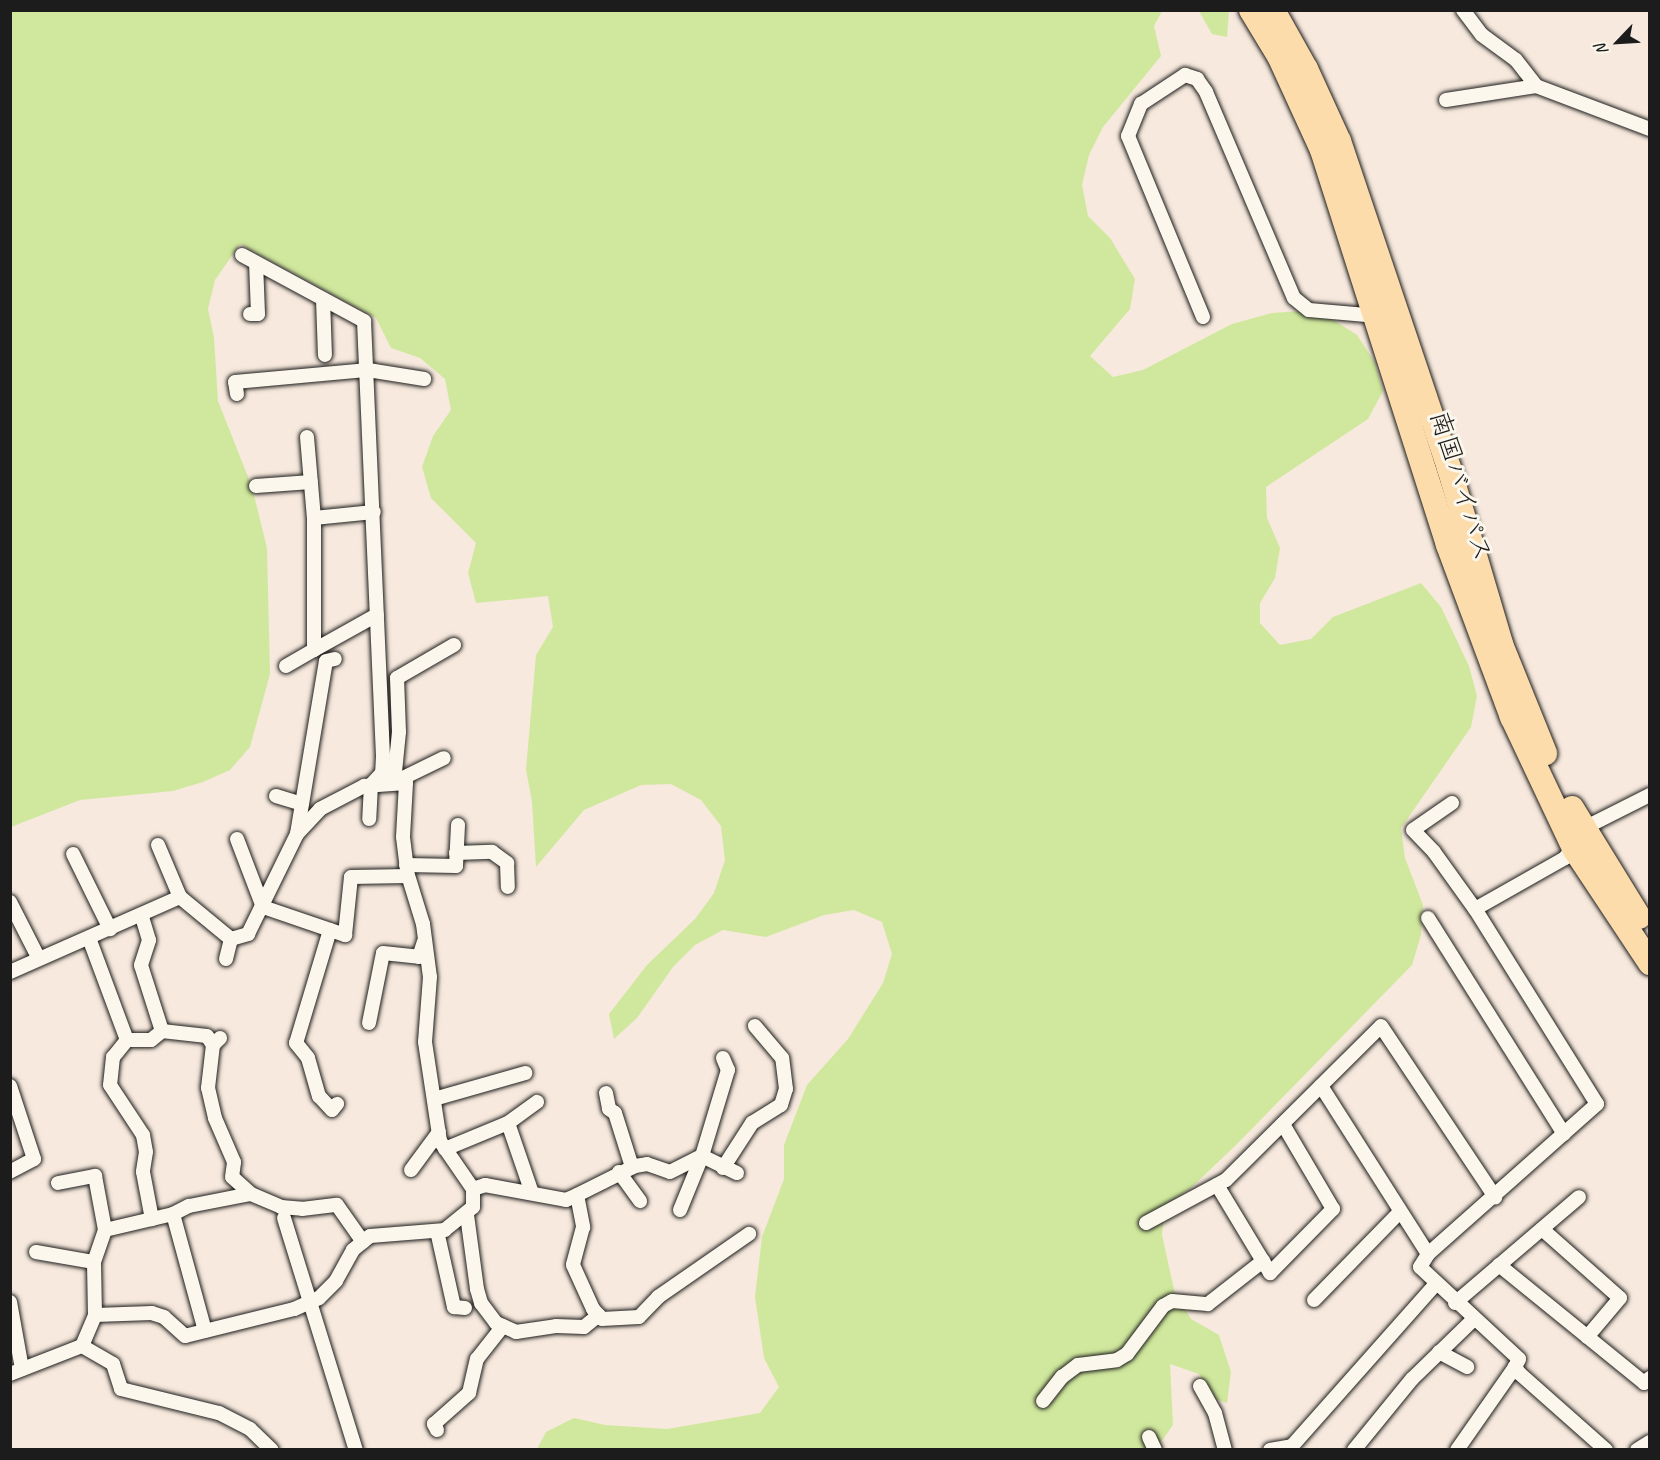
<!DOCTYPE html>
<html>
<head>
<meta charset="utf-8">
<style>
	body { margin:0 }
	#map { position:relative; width:1660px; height:1460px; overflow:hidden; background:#f7e9dd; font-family:Caveat,"Klee One",sans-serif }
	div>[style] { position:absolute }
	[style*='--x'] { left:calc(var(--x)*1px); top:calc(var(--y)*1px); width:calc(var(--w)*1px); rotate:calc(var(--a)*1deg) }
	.green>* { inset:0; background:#d0e89d }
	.roads { filter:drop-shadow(0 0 2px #1c1c1c) drop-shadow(0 0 2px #1c1c1c) }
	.minor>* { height:14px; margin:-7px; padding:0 7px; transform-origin:7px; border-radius:7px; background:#fbf7ec }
	.trunk>* { height:24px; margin:-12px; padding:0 12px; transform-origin:12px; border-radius:12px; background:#fddcac }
	span { translate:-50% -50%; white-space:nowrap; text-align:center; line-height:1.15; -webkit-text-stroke:6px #fbf7ec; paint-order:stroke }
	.street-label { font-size:26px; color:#1c1c1c }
	.frame { position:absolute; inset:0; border:12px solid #1c1c1c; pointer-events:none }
	.north { position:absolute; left:1588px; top:12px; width:60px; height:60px; -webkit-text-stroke:4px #fbf7ec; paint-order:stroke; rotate:245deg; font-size:16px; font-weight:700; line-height:24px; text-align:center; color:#1c1c1c }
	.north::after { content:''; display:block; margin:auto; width:21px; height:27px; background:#1c1c1c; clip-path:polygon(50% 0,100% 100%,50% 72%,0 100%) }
</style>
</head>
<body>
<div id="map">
	<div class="green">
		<i style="clip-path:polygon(11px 11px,1162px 11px,1154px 26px,1161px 56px,1103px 127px,1089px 155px,1082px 185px,1088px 216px,1110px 238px,1135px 279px,1130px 309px,1090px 356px,1113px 377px,1143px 370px,1232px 324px,1272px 313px,1302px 311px,1332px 319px,1357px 335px,1374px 361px,1383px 391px,1368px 419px,1266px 487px,1267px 518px,1280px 548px,1275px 578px,1260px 603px,1260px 623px,1280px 645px,1311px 639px,1333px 617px,1421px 583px,1441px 607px,1469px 666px,1477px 696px,1471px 727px,1401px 828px,1405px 858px,1423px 905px,1421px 935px,1412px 965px,1238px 1143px,1191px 1188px,1165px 1205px,1162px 1235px,1175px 1294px,1191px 1319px,1219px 1335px,1231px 1372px,1227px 1403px,1212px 1398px,1199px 1374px,1170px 1364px,1173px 1425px,1156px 1449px,537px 1449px,546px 1432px,574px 1418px,605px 1425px,667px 1429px,760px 1413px,779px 1387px,764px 1358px,755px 1297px,762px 1237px,784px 1179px,784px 1145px,807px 1085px,848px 1039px,883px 983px,892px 954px,882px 922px,854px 910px,824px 915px,766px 937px,723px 930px,695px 945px,673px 967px,637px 1018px,614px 1039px,609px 1014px,647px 965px,695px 919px,714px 893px,725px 860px,721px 826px,701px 800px,671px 784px,641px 785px,584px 810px,536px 867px,532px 801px,526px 770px,536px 655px,553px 627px,548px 596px,476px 603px,468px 573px,476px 543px,431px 498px,422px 467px,433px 436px,451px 410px,445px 379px,420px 358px,391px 348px,376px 318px,240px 244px,215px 280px,208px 309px,214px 338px,218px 401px,252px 487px,267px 548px,270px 674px,250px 747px,230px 770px,203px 782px,173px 791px,80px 800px,11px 827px)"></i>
		<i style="clip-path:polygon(1199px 11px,1229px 11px,1227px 37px,1212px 34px)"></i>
	</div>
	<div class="roads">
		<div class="minor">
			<i style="--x:1463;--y:10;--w:31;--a:53"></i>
			<i style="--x:1482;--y:35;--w:42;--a:36.3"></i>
			<i style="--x:1516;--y:60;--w:33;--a:52"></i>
			<i style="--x:1536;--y:86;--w:122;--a:20.7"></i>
			<i style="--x:1446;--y:100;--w:91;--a:-8.8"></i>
			<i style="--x:242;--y:255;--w:139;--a:28.4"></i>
			<i style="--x:364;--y:321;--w:435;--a:87.5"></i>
			<i style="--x:383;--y:756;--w:17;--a:93"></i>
			<i style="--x:382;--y:773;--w:16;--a:133"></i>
			<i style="--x:371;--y:785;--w:34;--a:93"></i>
			<i style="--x:323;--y:299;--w:56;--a:88"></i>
			<i style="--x:250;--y:314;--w:8;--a:0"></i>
			<i style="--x:258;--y:314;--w:51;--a:-92.2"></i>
			<i style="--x:1203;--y:317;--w:196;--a:-112.5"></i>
			<i style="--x:1128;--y:136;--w:35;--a:-68"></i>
			<i style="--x:1141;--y:104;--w:53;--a:-33.4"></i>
			<i style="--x:1185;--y:75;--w:13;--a:18"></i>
			<i style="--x:1197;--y:79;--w:16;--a:55"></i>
			<i style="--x:1206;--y:92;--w:224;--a:66.9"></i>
			<i style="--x:1294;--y:298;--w:19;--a:39"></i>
			<i style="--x:1309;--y:310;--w:69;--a:5"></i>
			<i style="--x:237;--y:394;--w:12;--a:-99"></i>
			<i style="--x:235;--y:382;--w:134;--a:-5.2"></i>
			<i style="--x:368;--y:370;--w:57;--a:9.1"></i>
			<i style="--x:307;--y:437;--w:81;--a:85.1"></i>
			<i style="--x:314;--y:518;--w:132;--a:90"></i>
			<i style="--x:314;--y:650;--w:72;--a:-29.1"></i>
			<i style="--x:256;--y:486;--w:55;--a:-4.2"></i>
			<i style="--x:314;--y:518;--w:60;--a:-5.7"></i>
			<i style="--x:286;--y:666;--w:32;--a:-30"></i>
			<i style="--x:382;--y:773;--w:13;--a:-4"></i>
			<i style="--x:395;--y:772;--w:40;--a:-84.3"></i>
			<i style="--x:399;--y:732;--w:54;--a:-92.1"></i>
			<i style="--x:397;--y:678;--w:66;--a:-30.1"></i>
			<i style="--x:405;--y:777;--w:43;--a:-26"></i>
			<i style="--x:276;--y:796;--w:27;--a:17"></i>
			<i style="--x:1452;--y:803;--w:47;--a:145.3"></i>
			<i style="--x:1413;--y:830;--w:30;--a:46"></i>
			<i style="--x:1434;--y:852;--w:70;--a:54.3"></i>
			<i style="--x:297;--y:834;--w:175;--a:-80.5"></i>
			<i style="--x:326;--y:661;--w:9;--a:-13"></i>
			<i style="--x:237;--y:839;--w:73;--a:69.1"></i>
			<i style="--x:263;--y:907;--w:87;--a:18.9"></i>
			<i style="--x:345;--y:935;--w:58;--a:-84.1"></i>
			<i style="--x:351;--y:877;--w:57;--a:-1"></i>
			<i style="--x:158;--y:845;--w:56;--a:67.1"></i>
			<i style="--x:456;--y:853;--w:36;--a:-2"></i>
			<i style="--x:492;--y:852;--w:19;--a:36"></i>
			<i style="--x:507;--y:863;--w:24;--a:88"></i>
			<i style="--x:73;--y:854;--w:84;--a:63.7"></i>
			<i style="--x:406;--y:865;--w:50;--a:1.1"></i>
			<i style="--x:456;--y:866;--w:41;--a:-87.2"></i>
			<i style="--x:10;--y:902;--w:62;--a:63"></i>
			<i style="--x:1428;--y:918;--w:255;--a:57.8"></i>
			<i style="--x:330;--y:930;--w:118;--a:106.7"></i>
			<i style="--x:296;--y:1043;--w:19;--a:51"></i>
			<i style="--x:308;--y:1058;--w:40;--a:74"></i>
			<i style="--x:319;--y:1096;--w:19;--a:47"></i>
			<i style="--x:332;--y:1110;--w:8;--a:-50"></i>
			<i style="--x:89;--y:938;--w:109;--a:69.6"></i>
			<i style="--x:127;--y:1040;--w:22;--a:129"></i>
			<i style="--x:113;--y:1057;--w:28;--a:96"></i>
			<i style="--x:110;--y:1085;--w:60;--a:56.6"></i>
			<i style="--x:143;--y:1135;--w:17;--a:80"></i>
			<i style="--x:146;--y:1152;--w:20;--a:99"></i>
			<i style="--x:143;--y:1172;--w:48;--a:79.2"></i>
			<i style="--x:226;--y:959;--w:21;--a:-76"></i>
			<i style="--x:10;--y:972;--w:186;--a:-23.8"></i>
			<i style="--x:180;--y:897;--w:66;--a:39.5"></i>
			<i style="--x:231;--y:939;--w:18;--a:-16"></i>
			<i style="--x:248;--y:934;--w:111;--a:-63.9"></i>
			<i style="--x:297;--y:834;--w:34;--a:-47"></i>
			<i style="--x:320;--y:809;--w:50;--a:-27.6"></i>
			<i style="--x:364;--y:786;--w:42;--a:-4.1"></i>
			<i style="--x:406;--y:783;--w:54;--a:93.2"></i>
			<i style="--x:403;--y:837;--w:35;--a:83"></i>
			<i style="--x:407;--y:872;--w:54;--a:72.9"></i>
			<i style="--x:423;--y:924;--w:53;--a:82.5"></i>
			<i style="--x:430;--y:977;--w:65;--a:94.4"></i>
			<i style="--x:425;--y:1042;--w:100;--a:81.4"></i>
			<i style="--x:440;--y:1141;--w:58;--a:55.5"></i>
			<i style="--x:473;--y:1189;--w:18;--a:90"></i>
			<i style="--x:473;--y:1207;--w:36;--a:141"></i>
			<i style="--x:445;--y:1230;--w:75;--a:175.4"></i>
			<i style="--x:370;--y:1236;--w:22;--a:141"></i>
			<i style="--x:353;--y:1250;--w:35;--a:119"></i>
			<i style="--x:336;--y:1281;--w:24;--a:135"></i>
			<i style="--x:319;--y:1298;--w:27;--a:156"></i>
			<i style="--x:294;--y:1309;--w:112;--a:166.1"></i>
			<i style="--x:185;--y:1336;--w:28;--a:-138"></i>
			<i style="--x:164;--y:1317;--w:13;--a:-162"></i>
			<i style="--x:152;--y:1313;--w:57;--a:178"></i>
			<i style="--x:369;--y:1023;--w:71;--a:-78.7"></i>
			<i style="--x:383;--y:953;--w:36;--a:6"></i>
			<i style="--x:419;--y:957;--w:16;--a:-72"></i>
			<i style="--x:162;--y:1031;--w:45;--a:6.3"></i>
			<i style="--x:207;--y:1036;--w:11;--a:56"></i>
			<i style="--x:127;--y:1040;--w:24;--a:0"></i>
			<i style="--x:151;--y:1040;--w:14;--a:-39"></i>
			<i style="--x:162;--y:1031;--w:69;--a:-107.7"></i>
			<i style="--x:141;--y:965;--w:26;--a:-72"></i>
			<i style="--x:149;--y:940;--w:24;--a:-107"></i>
			<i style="--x:10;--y:1086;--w:77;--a:71.8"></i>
			<i style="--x:34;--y:1159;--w:27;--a:152"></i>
			<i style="--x:1321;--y:1086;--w:199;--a:57.5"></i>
			<i style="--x:606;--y:1093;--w:16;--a:79"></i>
			<i style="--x:609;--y:1109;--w:7;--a:34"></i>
			<i style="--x:615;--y:1113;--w:57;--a:72.5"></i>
			<i style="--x:434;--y:1099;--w:95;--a:-15.9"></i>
			<i style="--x:508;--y:1123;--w:36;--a:-36"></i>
			<i style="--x:445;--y:1149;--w:68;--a:-22.4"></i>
			<i style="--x:508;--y:1123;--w:74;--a:71.1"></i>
			<i style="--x:723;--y:1168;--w:54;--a:-57.2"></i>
			<i style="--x:752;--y:1123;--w:34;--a:-32"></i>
			<i style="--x:781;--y:1105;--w:17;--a:-73"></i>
			<i style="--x:786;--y:1089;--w:31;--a:-97"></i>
			<i style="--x:782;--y:1058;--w:42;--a:-130.2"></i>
			<i style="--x:411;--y:1170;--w:47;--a:-53.6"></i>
			<i style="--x:619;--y:1172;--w:36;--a:54"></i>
			<i style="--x:58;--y:1183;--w:38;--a:-11"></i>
			<i style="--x:95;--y:1176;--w:55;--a:79.5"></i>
			<i style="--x:1217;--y:1185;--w:103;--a:58.9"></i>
			<i style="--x:1270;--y:1273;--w:90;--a:-45.5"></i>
			<i style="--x:1333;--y:1209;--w:99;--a:-120.5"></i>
			<i style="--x:473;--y:1189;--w:13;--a:-18"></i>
			<i style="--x:485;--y:1185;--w:82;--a:10.5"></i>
			<i style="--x:566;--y:1200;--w:12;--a:-24"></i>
			<i style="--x:577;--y:1195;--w:33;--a:79"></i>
			<i style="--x:583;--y:1227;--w:39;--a:105"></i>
			<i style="--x:573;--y:1265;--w:48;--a:65.6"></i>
			<i style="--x:593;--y:1309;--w:13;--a:48"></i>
			<i style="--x:602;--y:1319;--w:37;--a:-3"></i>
			<i style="--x:639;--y:1317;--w:28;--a:-46"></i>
			<i style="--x:658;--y:1297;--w:111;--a:-34.7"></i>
			<i style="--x:251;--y:1194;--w:33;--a:23"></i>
			<i style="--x:281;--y:1207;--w:21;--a:5"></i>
			<i style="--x:302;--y:1209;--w:35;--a:-7"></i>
			<i style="--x:337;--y:1205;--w:45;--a:54.9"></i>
			<i style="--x:577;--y:1195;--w:65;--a:-26.6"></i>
			<i style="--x:635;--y:1166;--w:12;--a:-9"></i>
			<i style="--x:647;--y:1164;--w:24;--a:19"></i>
			<i style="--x:670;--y:1172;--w:36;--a:-27"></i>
			<i style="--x:702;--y:1156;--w:39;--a:26"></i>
			<i style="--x:680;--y:1210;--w:58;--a:-67.8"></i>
			<i style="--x:702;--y:1156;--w:90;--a:-73.2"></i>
			<i style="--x:728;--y:1070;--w:13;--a:-113"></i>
			<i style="--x:173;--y:1214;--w:121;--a:74.7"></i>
			<i style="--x:467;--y:1215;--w:75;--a:82.3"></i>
			<i style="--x:477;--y:1289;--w:15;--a:74"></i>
			<i style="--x:481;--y:1303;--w:25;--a:53"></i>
			<i style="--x:496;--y:1323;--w:22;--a:24"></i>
			<i style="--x:516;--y:1332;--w:40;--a:-8.5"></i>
			<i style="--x:556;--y:1326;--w:28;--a:2"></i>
			<i style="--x:584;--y:1327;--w:19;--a:-39"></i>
			<i style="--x:284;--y:1218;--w:243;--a:72.8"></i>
			<i style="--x:1146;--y:1223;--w:91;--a:-28.3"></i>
			<i style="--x:1226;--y:1180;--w:218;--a:-44.8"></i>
			<i style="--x:1381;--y:1026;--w:206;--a:56.3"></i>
			<i style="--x:1542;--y:1229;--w:104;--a:41.5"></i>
			<i style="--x:1620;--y:1298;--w:51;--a:130.2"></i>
			<i style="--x:437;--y:1231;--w:78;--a:77.4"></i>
			<i style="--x:454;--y:1307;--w:11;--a:5"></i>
			<i style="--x:36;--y:1252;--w:59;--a:9.8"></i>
			<i style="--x:1499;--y:1265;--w:187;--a:39.1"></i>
			<i style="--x:1644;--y:1383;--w:8;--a:-40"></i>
			<i style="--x:1314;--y:1300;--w:122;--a:-45.7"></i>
			<i style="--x:10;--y:1302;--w:68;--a:79.8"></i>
			<i style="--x:1455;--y:1303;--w:163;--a:-40.5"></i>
			<i style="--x:82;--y:1346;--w:36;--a:30"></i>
			<i style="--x:113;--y:1364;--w:26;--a:72"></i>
			<i style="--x:121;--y:1389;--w:101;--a:13.8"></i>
			<i style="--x:219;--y:1413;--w:35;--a:27"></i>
			<i style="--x:250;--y:1429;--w:30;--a:44"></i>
			<i style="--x:1439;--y:1352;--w:32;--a:28"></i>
			<i style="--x:10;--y:1374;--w:77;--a:-21.3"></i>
			<i style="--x:82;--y:1346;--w:34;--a:-67"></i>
			<i style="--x:95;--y:1315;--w:53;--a:-91.1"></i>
			<i style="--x:94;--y:1262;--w:34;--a:-71"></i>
			<i style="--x:105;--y:1230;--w:70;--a:-13.2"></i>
			<i style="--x:173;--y:1214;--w:18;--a:-27"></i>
			<i style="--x:189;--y:1206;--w:63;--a:-11"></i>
			<i style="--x:251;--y:1194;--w:25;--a:-138"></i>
			<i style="--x:232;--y:1177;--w:15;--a:-82"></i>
			<i style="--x:234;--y:1162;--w:48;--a:-113.4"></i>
			<i style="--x:215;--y:1118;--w:31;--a:-103"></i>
			<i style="--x:208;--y:1088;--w:43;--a:-83.4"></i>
			<i style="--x:213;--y:1045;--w:10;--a:-45"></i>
			<i style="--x:1200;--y:1386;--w:31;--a:61"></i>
			<i style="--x:1215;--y:1413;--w:38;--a:75"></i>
			<i style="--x:1043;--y:1401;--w:31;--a:-52"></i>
			<i style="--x:1062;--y:1377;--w:20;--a:-37"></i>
			<i style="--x:1078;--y:1365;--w:39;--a:-7"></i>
			<i style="--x:1117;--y:1360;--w:12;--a:-31"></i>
			<i style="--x:1127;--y:1354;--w:60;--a:-53.1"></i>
			<i style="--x:1163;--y:1306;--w:10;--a:-29"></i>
			<i style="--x:1172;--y:1301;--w:36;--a:5"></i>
			<i style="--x:1208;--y:1304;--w:70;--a:-38"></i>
			<i style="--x:437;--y:1430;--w:7;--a:-117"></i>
			<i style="--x:434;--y:1424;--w:47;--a:-41.5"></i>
			<i style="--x:469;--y:1393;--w:35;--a:-77"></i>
			<i style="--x:477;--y:1359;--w:42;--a:-51.8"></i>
			<i style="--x:1149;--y:1437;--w:14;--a:65"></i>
			<i style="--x:1270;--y:1450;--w:22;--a:-10"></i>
			<i style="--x:1292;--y:1446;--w:215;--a:-48.4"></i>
			<i style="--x:1354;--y:1450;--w:92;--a:-50.8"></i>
			<i style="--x:1412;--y:1379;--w:86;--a:-44.1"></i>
			<i style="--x:1457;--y:1450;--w:101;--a:-55.1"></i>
			<i style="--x:1606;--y:1450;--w:115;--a:-138.5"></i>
			<i style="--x:1520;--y:1374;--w:9;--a:-126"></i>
			<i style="--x:1515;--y:1367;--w:9;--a:-63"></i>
			<i style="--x:1519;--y:1359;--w:135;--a:-137.1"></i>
			<i style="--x:1420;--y:1267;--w:15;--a:-58"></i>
			<i style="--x:1428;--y:1254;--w:226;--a:-41.6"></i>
			<i style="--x:1597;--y:1104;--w:230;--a:-122"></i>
			<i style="--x:1475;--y:909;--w:103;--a:-29.5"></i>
			<i style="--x:1565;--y:858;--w:41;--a:-52.9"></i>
			<i style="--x:1590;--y:825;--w:67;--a:-26.6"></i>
			<i style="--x:1637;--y:1450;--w:15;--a:-32"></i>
		</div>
		<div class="trunk">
			<i style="--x:1251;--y:10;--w:54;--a:58.7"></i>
			<i style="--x:1279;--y:56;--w:103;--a:65.4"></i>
			<i style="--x:1322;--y:150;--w:415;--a:72.3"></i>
			<i style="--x:1448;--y:545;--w:184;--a:69.6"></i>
			<i style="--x:1512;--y:717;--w:147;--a:64.7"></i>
			<i style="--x:1575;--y:850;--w:136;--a:56.4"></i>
			<i style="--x:1273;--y:10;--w:68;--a:60.8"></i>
			<i style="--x:1306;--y:69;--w:79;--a:65.4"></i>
			<i style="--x:1339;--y:141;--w:345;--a:71.4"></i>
			<i style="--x:1449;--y:468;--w:184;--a:73.5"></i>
			<i style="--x:1501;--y:644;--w:118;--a:68"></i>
			<i style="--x:1572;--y:808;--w:128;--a:58.4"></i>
		</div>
	</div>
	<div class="street-label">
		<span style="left:1461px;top:486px;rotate:73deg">南国バイパス</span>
	</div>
	<div class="frame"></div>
	<div class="north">N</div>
</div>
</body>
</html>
